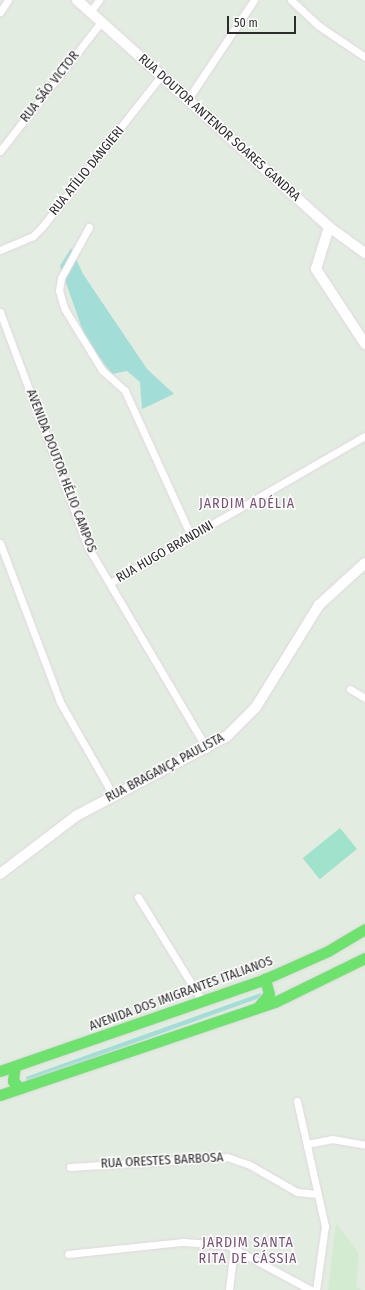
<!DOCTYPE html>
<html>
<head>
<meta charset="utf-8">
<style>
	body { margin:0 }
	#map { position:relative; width:365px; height:1290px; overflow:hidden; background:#e2ece0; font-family:"Fira Sans Condensed",sans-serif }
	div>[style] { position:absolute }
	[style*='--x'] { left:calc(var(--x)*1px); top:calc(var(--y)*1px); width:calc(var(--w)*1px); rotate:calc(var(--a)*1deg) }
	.education>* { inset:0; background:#d3ecd1 }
	.green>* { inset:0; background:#a2ddd7 }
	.pitch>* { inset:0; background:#9fe3cc; transform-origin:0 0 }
	.roads { filter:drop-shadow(0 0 1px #e3d5e2) drop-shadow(0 0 1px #e3d5e2) }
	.street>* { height:7px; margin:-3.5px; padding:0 3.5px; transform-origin:3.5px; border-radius:3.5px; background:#fff }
	.secondary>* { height:10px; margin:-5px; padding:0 5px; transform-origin:5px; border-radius:5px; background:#fff }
	.primary>* { height:11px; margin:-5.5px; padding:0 5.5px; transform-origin:5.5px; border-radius:5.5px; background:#6de36e }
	span { translate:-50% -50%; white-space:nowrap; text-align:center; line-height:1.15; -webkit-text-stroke:3px #fff; paint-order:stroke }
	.street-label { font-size:13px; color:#2c2c2c }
	.neighbourhood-label { font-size:14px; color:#785076; letter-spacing:1px }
	.scale { position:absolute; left:227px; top:16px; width:69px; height:18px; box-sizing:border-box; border:2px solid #2c2c2c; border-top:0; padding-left:5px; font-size:12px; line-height:14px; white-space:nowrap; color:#2c2c2c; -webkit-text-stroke:3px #fff; paint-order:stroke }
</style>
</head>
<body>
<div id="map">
	<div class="education">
		<i style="clip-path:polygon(336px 1223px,359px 1253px,356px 1286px,361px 1290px,328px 1290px)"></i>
	</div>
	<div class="green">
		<i style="clip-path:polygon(71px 248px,83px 274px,147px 369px,174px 394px,142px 409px,140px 382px,127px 371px,112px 374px,99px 357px,84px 334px,60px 266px)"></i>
		<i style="clip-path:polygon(261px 993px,262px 997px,27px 1082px,26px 1077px)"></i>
	</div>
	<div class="pitch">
		<i style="left:340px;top:828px;width:27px;height:48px;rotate:51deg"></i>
	</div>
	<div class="roads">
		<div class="street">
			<i style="--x:291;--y:0;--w:38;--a:43"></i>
			<i style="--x:319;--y:26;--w:55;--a:34"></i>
			<i style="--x:0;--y:12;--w:14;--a:-56"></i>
			<i style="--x:90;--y:12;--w:15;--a:-53"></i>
			<i style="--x:188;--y:99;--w:119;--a:-56.3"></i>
			<i style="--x:0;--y:151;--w:164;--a:-51.9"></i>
			<i style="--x:89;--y:227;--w:58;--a:118.8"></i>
			<i style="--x:61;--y:278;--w:12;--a:99"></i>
			<i style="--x:59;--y:290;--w:19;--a:74"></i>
			<i style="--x:64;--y:308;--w:73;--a:58.5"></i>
			<i style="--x:102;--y:370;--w:31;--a:42"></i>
			<i style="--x:125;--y:391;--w:159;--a:65.5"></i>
			<i style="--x:0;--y:250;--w:36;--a:-23"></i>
			<i style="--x:33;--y:236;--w:13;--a:-45"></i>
			<i style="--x:42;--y:227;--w:192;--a:-51.8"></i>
			<i style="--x:0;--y:312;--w:251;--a:69.5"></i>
			<i style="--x:88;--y:547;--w:234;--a:59.5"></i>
			<i style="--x:0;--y:543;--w:170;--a:69.3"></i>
			<i style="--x:60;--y:702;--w:107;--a:60.3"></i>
			<i style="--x:110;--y:583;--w:294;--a:-30"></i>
			<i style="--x:350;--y:689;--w:17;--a:31"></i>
			<i style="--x:138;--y:897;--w:122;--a:58.4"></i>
			<i style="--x:297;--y:1101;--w:128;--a:77.4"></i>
			<i style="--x:325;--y:1226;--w:65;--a:98"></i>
			<i style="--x:307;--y:1144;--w:25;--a:-11"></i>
			<i style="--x:332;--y:1139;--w:34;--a:10"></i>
			<i style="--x:70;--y:1167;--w:157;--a:-3.6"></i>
			<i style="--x:227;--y:1157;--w:24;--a:19"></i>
			<i style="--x:250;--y:1165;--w:54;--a:29.9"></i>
			<i style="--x:297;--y:1192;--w:20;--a:6"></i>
			<i style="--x:68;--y:1254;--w:116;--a:-6"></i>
			<i style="--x:183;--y:1242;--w:44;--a:3.9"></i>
			<i style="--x:227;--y:1245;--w:95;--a:28.2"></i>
			<i style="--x:229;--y:1290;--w:43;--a:-83.4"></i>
		</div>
		<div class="secondary">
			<i style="--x:77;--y:0;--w:339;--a:42"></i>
			<i style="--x:329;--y:227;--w:44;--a:35.8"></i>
			<i style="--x:329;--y:227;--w:44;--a:107.2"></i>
			<i style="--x:316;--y:269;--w:90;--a:56.8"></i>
			<i style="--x:0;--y:874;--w:96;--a:-37.3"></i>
			<i style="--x:76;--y:816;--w:171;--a:-27.9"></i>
			<i style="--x:227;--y:736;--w:41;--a:-45"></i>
			<i style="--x:256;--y:707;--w:120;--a:-58.3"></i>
			<i style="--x:319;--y:605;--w:62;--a:-42.4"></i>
		</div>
		<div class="primary">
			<i style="--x:258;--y:1007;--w:17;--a:-50"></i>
			<i style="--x:269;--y:994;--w:16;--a:-105"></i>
			<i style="--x:15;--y:1066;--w:15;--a:98"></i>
			<i style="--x:13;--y:1081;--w:10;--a:45"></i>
			<i style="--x:0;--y:1071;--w:281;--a:-19.1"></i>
			<i style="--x:265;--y:979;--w:69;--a:-24"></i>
			<i style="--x:328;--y:951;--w:43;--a:-30.7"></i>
			<i style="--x:0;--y:1095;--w:290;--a:-18.7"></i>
			<i style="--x:275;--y:1002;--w:100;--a:-26.1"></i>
		</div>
	</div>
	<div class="street-label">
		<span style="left:50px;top:87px;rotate:-52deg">RUA SÃO VICTOR</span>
		<span style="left:219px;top:128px;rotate:42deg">RUA DOUTOR ANTENOR SOARES GANDRA</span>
		<span style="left:87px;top:171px;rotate:-51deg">RUA ATÍLIO DANGIERI</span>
		<span style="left:61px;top:471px;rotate:69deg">AVENIDA DOUTOR HÉLIO CAMPOS</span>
		<span style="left:165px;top:552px;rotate:-30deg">RUA HUGO BRANDINI</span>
		<span style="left:165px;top:768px;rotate:-28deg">RUA BRAGANÇA PAULISTA</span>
		<span style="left:181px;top:994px;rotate:-20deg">AVENIDA DOS IMIGRANTES ITALIANOS</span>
		<span style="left:162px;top:1161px;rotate:-3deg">RUA ORESTES BARBOSA</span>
	</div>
	<div class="neighbourhood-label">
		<span style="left:247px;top:504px">JARDIM ADÉLIA</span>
		<span style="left:248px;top:1251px">JARDIM SANTA<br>RITA DE CÁSSIA</span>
	</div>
	<div class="scale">50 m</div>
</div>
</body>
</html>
